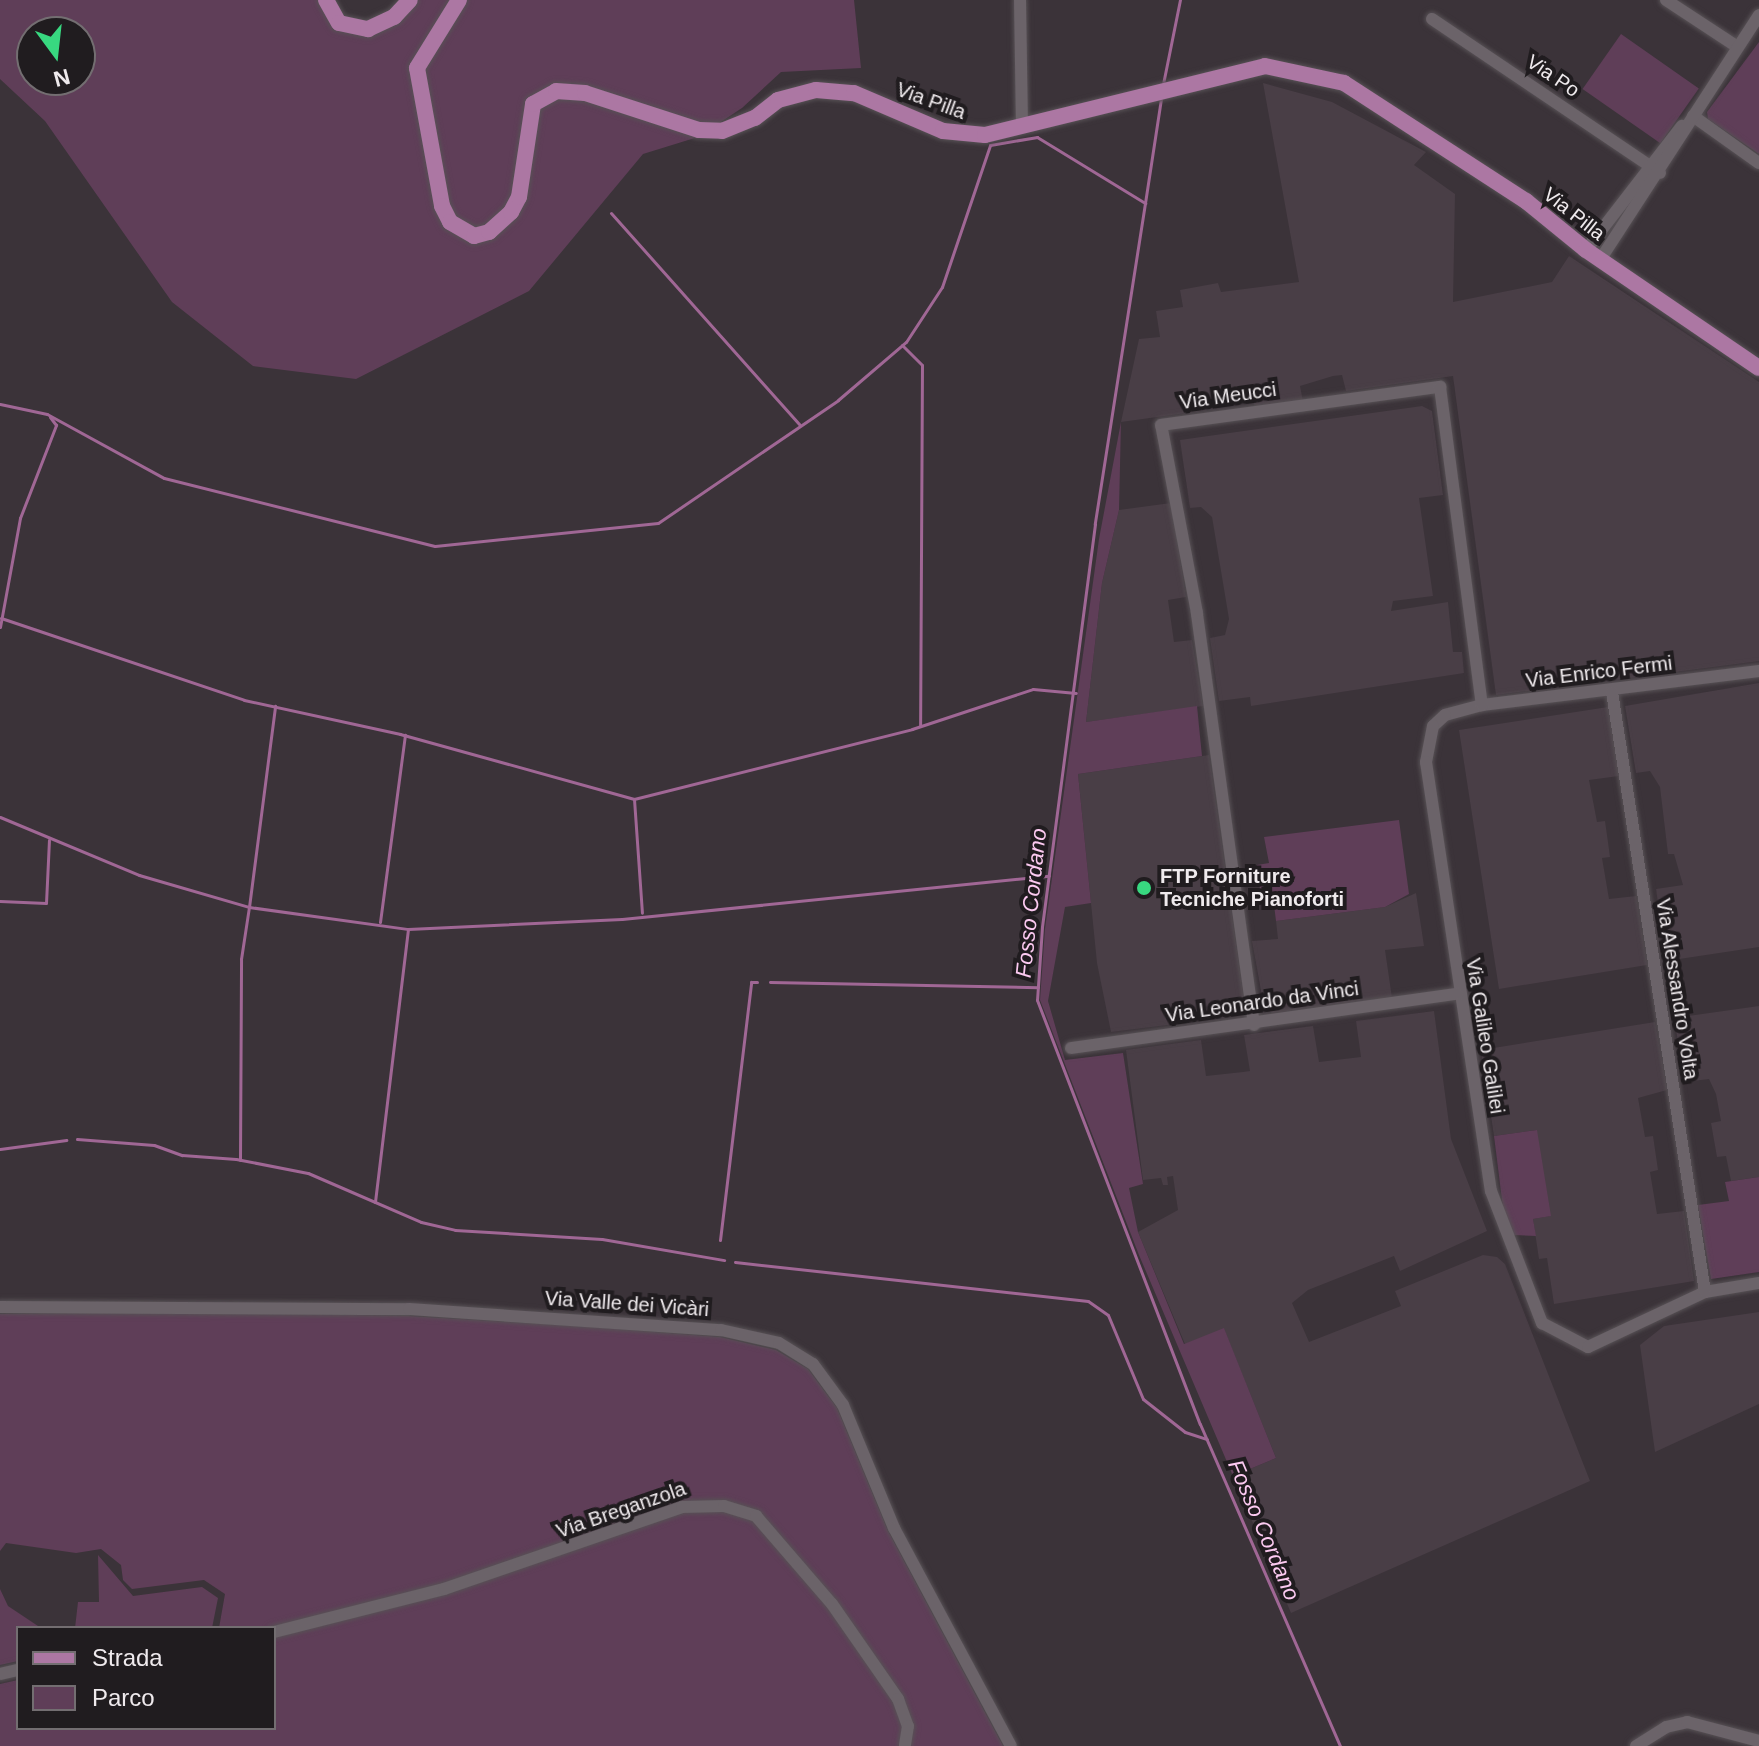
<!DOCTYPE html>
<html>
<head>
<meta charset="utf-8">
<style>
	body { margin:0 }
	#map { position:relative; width:1759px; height:1746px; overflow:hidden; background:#3b3339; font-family:Arial,sans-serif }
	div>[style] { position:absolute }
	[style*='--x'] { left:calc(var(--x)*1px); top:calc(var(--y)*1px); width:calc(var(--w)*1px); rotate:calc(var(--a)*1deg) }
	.built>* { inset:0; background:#493e46 }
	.green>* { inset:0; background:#5f3e58; transform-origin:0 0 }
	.stream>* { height:3px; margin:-1.5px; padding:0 1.5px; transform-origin:1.5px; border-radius:1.5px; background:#a06795 }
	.roads { filter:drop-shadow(0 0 2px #575155) drop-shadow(0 0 2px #575155) }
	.minor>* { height:12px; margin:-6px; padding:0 6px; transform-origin:6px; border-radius:6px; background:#6b6369 }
	.major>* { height:16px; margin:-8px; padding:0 8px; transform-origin:8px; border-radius:8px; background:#ac77a3 }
	.dots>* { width:22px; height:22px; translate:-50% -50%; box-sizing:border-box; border:4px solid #201c1f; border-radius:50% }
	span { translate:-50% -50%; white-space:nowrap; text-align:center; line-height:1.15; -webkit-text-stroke:8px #201c1f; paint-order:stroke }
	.street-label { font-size:20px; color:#efeaed }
	.poi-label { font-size:20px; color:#efeaed; font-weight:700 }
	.left { translate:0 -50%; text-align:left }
	.water-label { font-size:22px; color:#fccaf1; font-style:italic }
	.legend { position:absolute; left:16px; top:1626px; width:260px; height:104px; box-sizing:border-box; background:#201c1f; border:2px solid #736e71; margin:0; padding:10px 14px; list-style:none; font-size:24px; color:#efeaed }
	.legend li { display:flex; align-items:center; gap:16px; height:40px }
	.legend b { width:40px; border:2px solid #736e71 }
	.north { position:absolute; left:16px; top:16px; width:80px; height:80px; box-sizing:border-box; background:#201c1f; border:2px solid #736e71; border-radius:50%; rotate:165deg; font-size:22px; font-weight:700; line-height:32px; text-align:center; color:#efeaed }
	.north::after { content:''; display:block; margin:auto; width:28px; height:36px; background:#38d880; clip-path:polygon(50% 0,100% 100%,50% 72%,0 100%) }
</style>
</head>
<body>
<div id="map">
	<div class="built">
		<i style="clip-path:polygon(1263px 83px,1332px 102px,1426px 152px,1414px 165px,1455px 194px,1453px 302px,1552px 282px,1569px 256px,1759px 382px,1759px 661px,1496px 695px,1453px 376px,1346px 391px,1342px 375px,1333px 376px,1300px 386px,1303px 401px,1255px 409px,1252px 391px,1243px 388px,1212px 393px,1215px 409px,1121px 422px,1139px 339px,1160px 337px,1156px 311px,1183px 307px,1180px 290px,1218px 283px,1221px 292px,1299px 282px)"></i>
		<i style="clip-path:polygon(1422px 406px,1432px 411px,1443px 495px,1419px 498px,1433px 596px,1393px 601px,1391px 611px,1448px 602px,1453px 652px,1462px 652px,1464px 673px,1251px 706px,1250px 697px,1219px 701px,1210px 638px,1225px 635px,1229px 619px,1212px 517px,1201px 507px,1190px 508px,1180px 440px)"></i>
		<i style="clip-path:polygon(1171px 503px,1186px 597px,1168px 600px,1174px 642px,1192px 640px,1203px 706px,1086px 722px,1102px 583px,1119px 510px)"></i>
		<i style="clip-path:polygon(1759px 683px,1759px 947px,1666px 961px,1656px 889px,1683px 885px,1674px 854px,1668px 854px,1660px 787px,1650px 771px,1636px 773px,1625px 706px)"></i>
		<i style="clip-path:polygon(1608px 707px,1619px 776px,1589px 780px,1597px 822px,1605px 821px,1607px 835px,1610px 857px,1602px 858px,1609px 899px,1636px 896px,1647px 965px,1499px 989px,1459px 730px)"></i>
		<i style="clip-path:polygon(1209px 755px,1246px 1015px,1111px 1032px,1097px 963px,1078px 774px)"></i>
		<i style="clip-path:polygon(1416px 893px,1424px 946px,1385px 950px,1392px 998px,1272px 1013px,1264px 1007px,1252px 941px,1278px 939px,1276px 921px,1385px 907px)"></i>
		<i style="clip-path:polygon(1759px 1006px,1759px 1177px,1731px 1181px,1726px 1156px,1717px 1157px,1711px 1123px,1721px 1121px,1716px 1094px,1709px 1079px,1685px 1082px,1674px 1018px)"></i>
		<i style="clip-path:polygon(1434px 1011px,1451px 1139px,1487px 1231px,1400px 1271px,1394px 1256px,1308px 1290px,1292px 1303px,1309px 1342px,1401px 1306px,1395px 1291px,1483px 1255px,1497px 1257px,1505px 1264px,1590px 1481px,1291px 1613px,1233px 1476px,1276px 1458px,1224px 1329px,1185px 1344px,1138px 1232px,1178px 1210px,1173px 1176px,1167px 1177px,1168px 1185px,1163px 1185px,1161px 1178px,1143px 1180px,1126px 1050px,1201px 1040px,1206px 1076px,1243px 1072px,1250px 1071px,1244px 1035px,1313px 1026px,1319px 1062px,1361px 1057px,1356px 1021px)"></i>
		<i style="clip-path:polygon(1655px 1022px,1667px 1090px,1638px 1098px,1645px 1137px,1653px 1136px,1658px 1170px,1650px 1172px,1657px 1214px,1684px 1211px,1694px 1281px,1554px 1304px,1547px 1258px,1539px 1259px,1533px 1219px,1550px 1216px,1536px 1130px,1494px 1136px,1481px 1050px)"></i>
		<i style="clip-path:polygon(1759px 1312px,1759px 1404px,1655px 1452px,1640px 1345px,1664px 1326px)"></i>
	</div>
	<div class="green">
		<i style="clip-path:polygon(evenodd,0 0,330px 0,334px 14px,367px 25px,405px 0,854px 0,861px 68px,781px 72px,742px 108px,698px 137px,643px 154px,529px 291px,356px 379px,253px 366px,172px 302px,45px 121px,0 79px,0 0,32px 32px,80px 32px,80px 80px,32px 80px,32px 32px)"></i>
		<i style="left:1621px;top:34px;width:95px;height:67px;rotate:35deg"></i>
		<i style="clip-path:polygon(1759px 42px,1759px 154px,1708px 119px,1707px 112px)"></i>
		<i style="clip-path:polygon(1121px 422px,1119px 510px,1102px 583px,1086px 722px,1197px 706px,1202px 756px,1078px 774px,1091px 903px,1065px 907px,1048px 1001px,1065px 1060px,1123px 1053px,1143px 1184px,1129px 1188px,1138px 1232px,1184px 1344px,1224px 1328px,1276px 1458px,1233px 1476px,1139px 1255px,1040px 1000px,1045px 929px,1099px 539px)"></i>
		<i style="clip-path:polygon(1399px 820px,1409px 894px,1385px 907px,1276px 921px,1273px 897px,1261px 898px,1257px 865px,1269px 863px,1264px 837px)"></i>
		<i style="clip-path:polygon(1537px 1130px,1551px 1216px,1533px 1219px,1536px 1236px,1513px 1235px,1503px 1208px,1494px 1136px)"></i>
		<i style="clip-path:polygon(1759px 1177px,1759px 1272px,1711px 1279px,1698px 1205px,1729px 1201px,1725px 1182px)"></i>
		<i style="clip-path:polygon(174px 1312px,408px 1316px,577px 1326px,720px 1337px,776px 1350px,808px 1369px,837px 1408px,888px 1531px,1003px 1746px,0 1746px,0 1684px,18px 1680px,18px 1728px,274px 1728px,274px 1628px,219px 1628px,225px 1594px,204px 1580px,132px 1589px,123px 1580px,121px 1565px,101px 1549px,76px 1553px,6px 1543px,0 1551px,0 1314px)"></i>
		<i style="clip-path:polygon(98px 1555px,133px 1596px,202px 1587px,218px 1598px,212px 1628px,75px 1628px,78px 1602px,99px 1602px)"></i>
		<i style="clip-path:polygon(0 1589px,8px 1606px,41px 1628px,18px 1628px,18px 1661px,0 1665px)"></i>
	</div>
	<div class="stream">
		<i style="--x:1163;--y:84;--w:86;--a:-78.6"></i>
		<i style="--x:1145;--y:203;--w:325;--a:98.9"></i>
		<i style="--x:1095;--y:524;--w:406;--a:97.5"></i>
		<i style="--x:1042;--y:927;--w:73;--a:93.9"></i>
		<i style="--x:1037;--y:1000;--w:454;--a:69"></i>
		<i style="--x:1200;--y:1424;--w:351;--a:66.5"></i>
		<i style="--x:611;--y:213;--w:283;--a:48.3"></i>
		<i style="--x:902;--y:345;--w:28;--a:45"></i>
		<i style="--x:922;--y:365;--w:360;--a:90.3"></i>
		<i style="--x:0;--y:404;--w:48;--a:12"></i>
		<i style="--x:47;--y:414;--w:133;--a:28.7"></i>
		<i style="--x:164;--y:478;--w:279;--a:14.1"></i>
		<i style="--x:435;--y:546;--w:224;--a:-5.9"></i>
		<i style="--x:658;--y:523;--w:218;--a:-34.3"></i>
		<i style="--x:838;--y:400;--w:89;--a:-40.5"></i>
		<i style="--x:906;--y:342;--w:66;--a:-56.8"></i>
		<i style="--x:942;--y:287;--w:150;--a:-71.3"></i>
		<i style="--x:990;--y:145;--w:48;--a:-9.7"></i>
		<i style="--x:1037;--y:137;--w:127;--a:31.4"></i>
		<i style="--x:1145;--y:203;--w:105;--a:-81.3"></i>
		<i style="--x:1;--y:618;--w:256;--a:18.6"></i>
		<i style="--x:244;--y:700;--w:160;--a:12.3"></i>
		<i style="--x:400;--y:734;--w:243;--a:15.5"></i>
		<i style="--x:634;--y:799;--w:287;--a:-14.1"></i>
		<i style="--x:912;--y:729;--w:127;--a:-18.3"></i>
		<i style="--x:1033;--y:689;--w:43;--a:5.3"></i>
		<i style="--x:0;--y:627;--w:111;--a:-79.6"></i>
		<i style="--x:20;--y:518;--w:100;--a:-68.8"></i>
		<i style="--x:56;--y:425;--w:10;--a:-127"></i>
		<i style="--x:634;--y:799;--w:114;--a:86"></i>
		<i style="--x:0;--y:817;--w:151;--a:22.6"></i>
		<i style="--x:139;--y:875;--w:115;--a:16.2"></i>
		<i style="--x:249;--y:907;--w:203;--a:-82.6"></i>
		<i style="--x:0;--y:901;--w:46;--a:2.5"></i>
		<i style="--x:46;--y:903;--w:63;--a:-87.3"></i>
		<i style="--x:380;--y:922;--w:189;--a:-82.4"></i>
		<i style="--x:408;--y:929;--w:214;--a:-2.7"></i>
		<i style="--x:622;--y:919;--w:429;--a:-5.8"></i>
		<i style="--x:770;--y:982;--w:268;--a:1.1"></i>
		<i style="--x:77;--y:1139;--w:77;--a:4.5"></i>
		<i style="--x:154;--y:1145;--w:30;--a:20"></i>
		<i style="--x:182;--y:1155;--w:54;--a:4.2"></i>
		<i style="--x:236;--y:1159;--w:73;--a:11"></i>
		<i style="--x:308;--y:1173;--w:123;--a:23.4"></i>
		<i style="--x:421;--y:1222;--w:35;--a:13"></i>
		<i style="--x:455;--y:1230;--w:147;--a:3.5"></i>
		<i style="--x:602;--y:1239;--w:124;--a:9.8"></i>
		<i style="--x:0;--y:1149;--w:67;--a:-7.8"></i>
		<i style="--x:240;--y:1160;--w:201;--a:-89.7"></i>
		<i style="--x:241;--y:959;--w:53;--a:-81.3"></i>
		<i style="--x:249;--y:907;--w:161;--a:7.9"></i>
		<i style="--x:408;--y:929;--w:275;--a:96.9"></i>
		<i style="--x:720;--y:1240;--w:260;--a:-83.1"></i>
		<i style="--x:751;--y:982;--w:6;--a:0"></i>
		<i style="--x:735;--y:1262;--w:355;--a:6.3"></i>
		<i style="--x:1088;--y:1301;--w:24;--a:35"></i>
		<i style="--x:1108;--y:1315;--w:91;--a:67.4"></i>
		<i style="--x:1143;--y:1399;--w:53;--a:38.2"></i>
		<i style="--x:1185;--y:1432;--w:23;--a:18"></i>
	</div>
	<div class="roads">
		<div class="minor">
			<i style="--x:1020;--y:0;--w:126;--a:89.1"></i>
			<i style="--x:1666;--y:0;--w:84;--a:33.3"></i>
			<i style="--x:1432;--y:19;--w:275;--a:34"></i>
			<i style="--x:1693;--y:116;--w:81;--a:35.5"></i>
			<i style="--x:1586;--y:250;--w:157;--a:-52.3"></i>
			<i style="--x:1600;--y:260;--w:292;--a:-57"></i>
			<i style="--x:1759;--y:671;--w:279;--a:173"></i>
			<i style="--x:1482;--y:705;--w:38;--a:165"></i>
			<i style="--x:1445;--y:715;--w:16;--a:137"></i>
			<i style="--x:1433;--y:726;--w:37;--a:101"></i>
			<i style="--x:1426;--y:762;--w:434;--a:81.4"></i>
			<i style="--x:1491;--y:1191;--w:142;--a:68.9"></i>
			<i style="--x:1542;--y:1323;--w:52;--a:27.6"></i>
			<i style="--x:1588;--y:1347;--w:129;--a:-25.2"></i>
			<i style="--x:1705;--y:1292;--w:55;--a:-9.5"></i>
			<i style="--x:1612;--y:692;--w:607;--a:81.19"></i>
			<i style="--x:1254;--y:1025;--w:416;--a:-97.9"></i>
			<i style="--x:1197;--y:613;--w:191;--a:-100.8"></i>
			<i style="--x:1161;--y:425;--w:282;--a:-7.8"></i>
			<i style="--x:1440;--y:387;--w:321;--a:82.5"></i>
			<i style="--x:1071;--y:1048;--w:390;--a:-8"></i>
			<i style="--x:0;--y:1307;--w:409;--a:0.3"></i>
			<i style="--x:409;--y:1309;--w:313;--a:3.9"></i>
			<i style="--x:721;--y:1330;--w:59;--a:12.6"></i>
			<i style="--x:779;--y:1343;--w:40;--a:32"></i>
			<i style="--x:813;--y:1364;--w:51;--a:53.8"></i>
			<i style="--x:843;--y:1405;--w:133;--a:67.5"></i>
			<i style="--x:894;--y:1528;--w:247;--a:61.8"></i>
			<i style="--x:274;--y:1632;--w:175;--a:-14.2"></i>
			<i style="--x:444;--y:1589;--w:252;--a:-19"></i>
			<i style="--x:682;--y:1507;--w:42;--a:-1.4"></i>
			<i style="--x:724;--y:1506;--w:34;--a:17"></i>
			<i style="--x:756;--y:1516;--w:116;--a:49.2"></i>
			<i style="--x:832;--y:1604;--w:116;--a:55.2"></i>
			<i style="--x:898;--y:1699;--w:29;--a:70"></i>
			<i style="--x:908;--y:1726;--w:20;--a:99"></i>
			<i style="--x:0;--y:1674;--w:18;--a:-13"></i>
			<i style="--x:1636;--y:1746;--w:36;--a:-32"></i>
			<i style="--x:1666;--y:1727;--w:22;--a:-13"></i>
			<i style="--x:1687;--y:1722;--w:74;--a:14.8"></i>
		</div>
		<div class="major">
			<i style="--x:326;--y:0;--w:26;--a:61"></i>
			<i style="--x:339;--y:23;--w:30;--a:12"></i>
			<i style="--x:368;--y:29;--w:29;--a:-25"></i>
			<i style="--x:394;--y:17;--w:23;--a:-47"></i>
			<i style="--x:459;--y:0;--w:80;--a:121.7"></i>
			<i style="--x:417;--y:68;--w:140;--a:79.7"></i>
			<i style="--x:442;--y:206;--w:18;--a:63"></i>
			<i style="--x:450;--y:222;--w:28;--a:30"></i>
			<i style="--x:474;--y:236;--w:16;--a:-15"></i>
			<i style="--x:489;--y:232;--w:30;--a:-42"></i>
			<i style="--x:511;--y:212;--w:17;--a:-62"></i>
			<i style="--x:519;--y:197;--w:94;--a:-81.4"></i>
			<i style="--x:533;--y:104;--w:26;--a:-29"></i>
			<i style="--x:556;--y:91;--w:29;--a:4"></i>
			<i style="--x:585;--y:93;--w:120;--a:18"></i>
			<i style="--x:699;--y:130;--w:23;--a:2"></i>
			<i style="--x:722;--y:131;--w:35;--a:-22"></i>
			<i style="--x:755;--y:118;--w:29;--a:-38"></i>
			<i style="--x:778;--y:100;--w:39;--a:-15"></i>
			<i style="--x:816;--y:90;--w:38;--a:5"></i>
			<i style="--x:854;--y:93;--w:97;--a:23.1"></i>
			<i style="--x:943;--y:131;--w:42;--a:5.4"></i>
			<i style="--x:985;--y:135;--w:288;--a:-13.8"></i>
			<i style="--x:1265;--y:66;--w:81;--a:12.1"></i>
			<i style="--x:1344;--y:83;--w:217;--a:33"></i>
			<i style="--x:1526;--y:201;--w:77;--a:39.2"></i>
			<i style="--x:1586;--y:250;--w:209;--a:34.3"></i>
		</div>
	</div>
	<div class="dots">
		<i style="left:1144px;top:888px;background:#38d880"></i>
	</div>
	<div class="street-label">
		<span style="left:1553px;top:76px;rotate:34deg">Via Po</span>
		<span style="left:931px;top:101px;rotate:20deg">Via Pilla</span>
		<span style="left:1574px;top:214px;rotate:38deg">Via Pilla</span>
		<span style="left:1228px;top:396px;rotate:-8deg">Via Meucci</span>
		<span style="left:1599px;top:672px;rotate:-7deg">Via Enrico Fermi</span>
		<span style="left:1677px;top:989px;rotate:81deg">Via Alessandro Volta</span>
		<span style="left:1262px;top:1002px;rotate:-8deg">Via Leonardo da Vinci</span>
		<span style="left:1485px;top:1036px;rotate:81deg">Via Galileo Galilei</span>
		<span style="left:627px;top:1304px;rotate:4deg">Via Valle dei Vicàri</span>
		<span style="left:621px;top:1510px;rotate:-19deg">Via Breganzola</span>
	</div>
	<div class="poi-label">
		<span class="left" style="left:1160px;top:888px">FTP Forniture<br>Tecniche Pianoforti</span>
	</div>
	<div class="water-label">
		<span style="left:1031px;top:903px;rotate:-84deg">Fosso Cordano</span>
		<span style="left:1264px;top:1530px;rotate:67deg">Fosso Cordano</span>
	</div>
	<ul class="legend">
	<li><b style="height:10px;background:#ac77a3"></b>Strada</li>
	<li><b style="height:22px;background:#5f3e58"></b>Parco</li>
	</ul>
	<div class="north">N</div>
</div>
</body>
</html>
